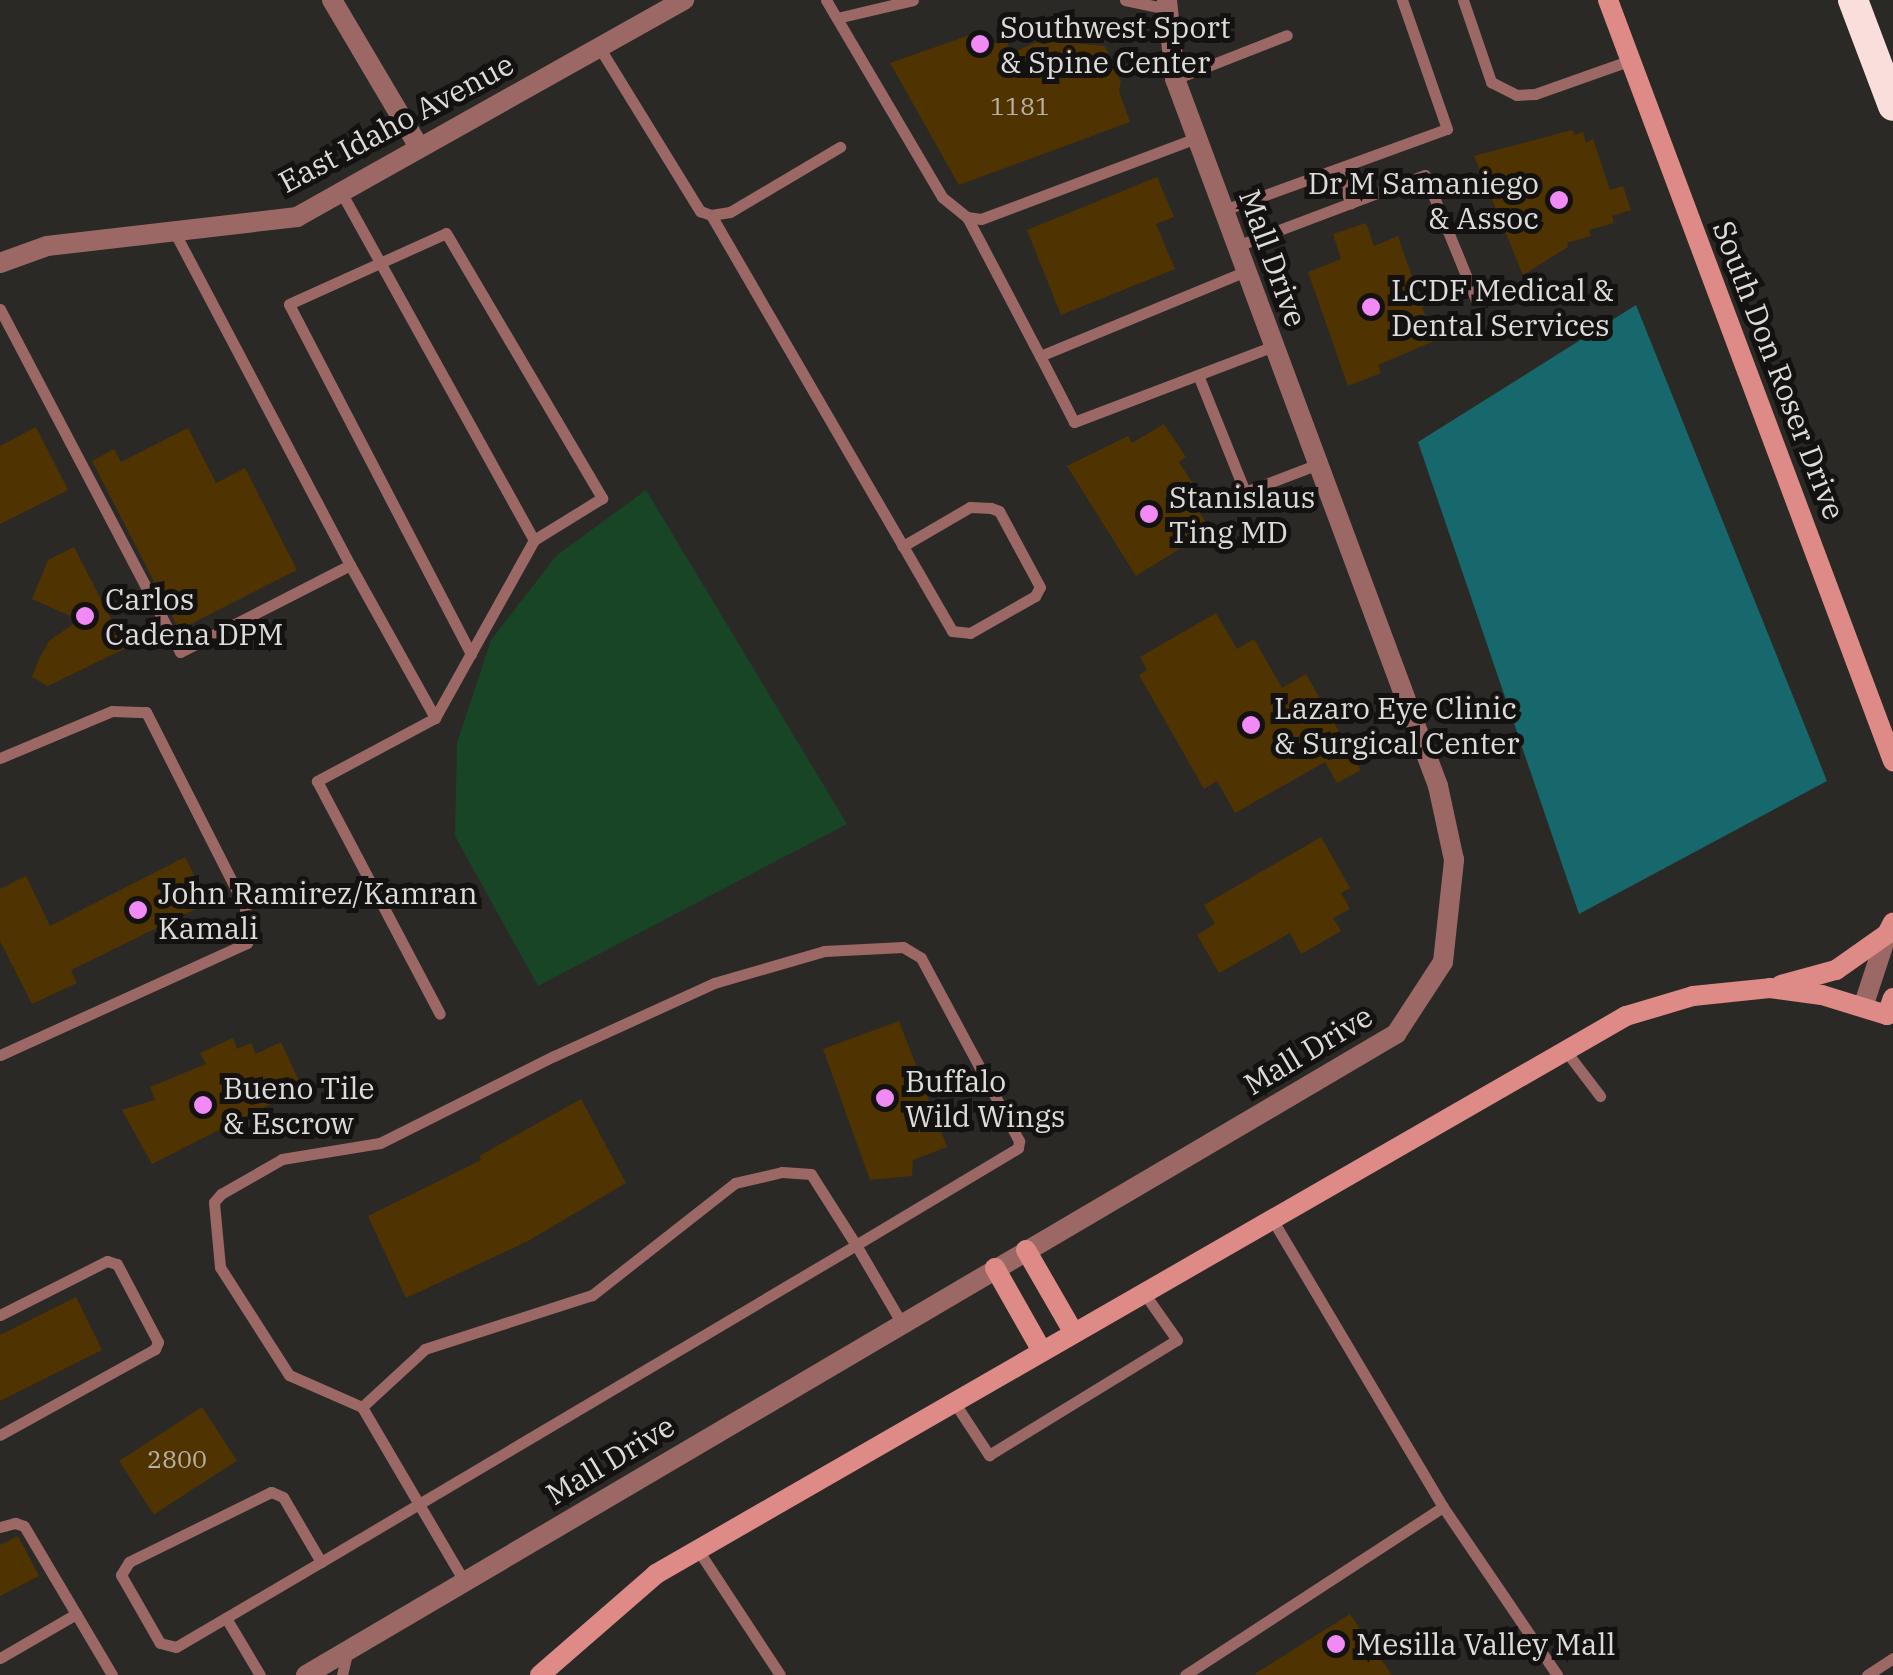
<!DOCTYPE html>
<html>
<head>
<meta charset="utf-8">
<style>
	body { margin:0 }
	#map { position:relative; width:1893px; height:1675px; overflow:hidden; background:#2b2926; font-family:"IBM Plex Serif",serif }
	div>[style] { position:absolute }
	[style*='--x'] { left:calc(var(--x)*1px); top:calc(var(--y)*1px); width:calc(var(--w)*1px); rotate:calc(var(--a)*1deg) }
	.green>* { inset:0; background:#174525 }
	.water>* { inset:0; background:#17686d }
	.building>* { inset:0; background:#4f3300; transform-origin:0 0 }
	.lane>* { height:11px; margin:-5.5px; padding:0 5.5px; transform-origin:5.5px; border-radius:5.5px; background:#9c6865 }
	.street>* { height:20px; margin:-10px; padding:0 10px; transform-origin:10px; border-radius:10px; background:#9c6865 }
	.secondary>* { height:20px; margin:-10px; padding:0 10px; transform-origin:10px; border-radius:10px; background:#de8a86 }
	.highway>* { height:30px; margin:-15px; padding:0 15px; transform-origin:15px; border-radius:15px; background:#fadedc }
	.dots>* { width:28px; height:28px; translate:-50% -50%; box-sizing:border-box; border:5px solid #131211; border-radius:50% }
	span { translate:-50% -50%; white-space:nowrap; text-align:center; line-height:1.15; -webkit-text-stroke:10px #131211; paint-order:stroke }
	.number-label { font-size:25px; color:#bab2a4 }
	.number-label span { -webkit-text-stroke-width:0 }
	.poi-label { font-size:30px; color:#dddcda }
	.left { translate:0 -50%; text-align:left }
	.right { translate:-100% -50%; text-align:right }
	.street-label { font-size:30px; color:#dddcda }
</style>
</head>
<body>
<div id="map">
	<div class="green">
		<i style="clip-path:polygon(646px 490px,847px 824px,538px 986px,455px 836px,457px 743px,491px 640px,556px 556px)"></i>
	</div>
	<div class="water">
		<i style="clip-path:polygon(1636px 305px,1827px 781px,1579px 914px,1418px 442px)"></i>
	</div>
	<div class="building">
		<i style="clip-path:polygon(984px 30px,990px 44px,1007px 41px,1011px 53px,1042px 40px,1105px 46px,1121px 82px,1119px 91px,1130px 122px,959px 185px,890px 63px)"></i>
		<i style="clip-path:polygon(1572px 130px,1575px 135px,1583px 132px,1586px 143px,1593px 139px,1610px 190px,1623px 186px,1631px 210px,1612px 216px,1614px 223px,1589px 230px,1591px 236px,1567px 243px,1568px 247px,1523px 275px,1474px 156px)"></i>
		<i style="clip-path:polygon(1157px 177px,1174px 217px,1156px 224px,1175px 269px,1061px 315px,1027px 230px)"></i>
		<i style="clip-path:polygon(1366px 223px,1374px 246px,1398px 236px,1434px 341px,1378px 365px,1381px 373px,1348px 386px,1308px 272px,1341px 259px,1333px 234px)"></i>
		<i style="clip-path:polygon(1164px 424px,1186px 457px,1179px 462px,1199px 493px,1191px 498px,1210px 530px,1136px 576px,1067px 466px,1128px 436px,1132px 443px)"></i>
		<i style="clip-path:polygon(36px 427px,68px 490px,0 524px,0 446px)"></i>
		<i style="clip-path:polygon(188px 428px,216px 483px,245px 468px,297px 570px,179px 630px,92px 461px,114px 449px,121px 462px)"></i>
		<i style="clip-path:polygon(74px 547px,126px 648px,48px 686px,32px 677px,39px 659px,49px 641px,79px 620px,32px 599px,48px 560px)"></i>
		<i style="clip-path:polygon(1216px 613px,1237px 649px,1254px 639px,1282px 688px,1306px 674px,1361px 770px,1337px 783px,1325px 762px,1235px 813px,1217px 781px,1204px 789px,1139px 675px,1147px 670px,1140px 657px)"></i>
		<i style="clip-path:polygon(1321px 837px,1350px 888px,1341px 893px,1350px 909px,1333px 918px,1341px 931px,1301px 954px,1290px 933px,1219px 973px,1197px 935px,1215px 924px,1204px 905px)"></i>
		<i style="clip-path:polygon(185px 857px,208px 903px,71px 970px,77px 983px,32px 1004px,0 941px,0 889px,26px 876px,50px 926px)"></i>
		<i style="clip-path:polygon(899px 1021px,947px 1147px,913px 1160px,912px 1176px,870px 1180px,823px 1049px)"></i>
		<i style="clip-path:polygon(233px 1038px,237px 1049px,251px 1043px,256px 1054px,281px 1042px,302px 1088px,152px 1164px,122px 1110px,155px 1100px,150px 1087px,206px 1064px,200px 1053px)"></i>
		<i style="clip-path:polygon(581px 1099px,626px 1183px,528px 1241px,406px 1298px,368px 1216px,481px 1160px,479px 1156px)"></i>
		<i style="clip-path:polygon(76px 1297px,102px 1350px,0 1401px,0 1335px)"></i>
		<i style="left:202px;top:1407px;width:64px;height:99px;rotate:57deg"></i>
		<i style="clip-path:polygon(18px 1536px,39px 1576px,0 1596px,0 1545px)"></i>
		<i style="clip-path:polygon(1350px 1614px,1392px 1675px,1253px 1675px)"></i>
	</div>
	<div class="lane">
		<i style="--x:826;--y:0;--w:229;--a:59.5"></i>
		<i style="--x:942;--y:197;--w:32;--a:39"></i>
		<i style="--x:967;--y:217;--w:14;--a:8"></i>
		<i style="--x:981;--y:219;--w:231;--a:-20.6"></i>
		<i style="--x:1125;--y:0;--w:44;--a:11.8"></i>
		<i style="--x:1463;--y:0;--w:87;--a:71.1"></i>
		<i style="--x:1491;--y:82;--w:28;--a:27"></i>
		<i style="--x:1516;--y:95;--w:19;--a:-3"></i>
		<i style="--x:1535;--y:94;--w:102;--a:-19.5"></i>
		<i style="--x:837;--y:18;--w:78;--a:-13.3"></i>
		<i style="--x:599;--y:47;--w:193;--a:58.4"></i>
		<i style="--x:700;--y:211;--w:12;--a:20"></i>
		<i style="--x:711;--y:215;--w:19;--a:-9"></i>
		<i style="--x:730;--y:212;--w:128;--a:-30.6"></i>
		<i style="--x:1175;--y:79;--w:120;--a:-21.4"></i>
		<i style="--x:1337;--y:169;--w:37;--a:68"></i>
		<i style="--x:341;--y:192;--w:398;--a:61"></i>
		<i style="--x:534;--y:540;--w:204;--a:119.1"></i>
		<i style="--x:1224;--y:210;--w:237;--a:-20"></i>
		<i style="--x:1447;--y:129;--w:137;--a:-109.2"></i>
		<i style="--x:711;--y:215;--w:383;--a:59.9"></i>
		<i style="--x:903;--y:546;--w:98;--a:60"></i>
		<i style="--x:952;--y:631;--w:18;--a:6"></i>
		<i style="--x:970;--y:633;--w:75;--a:-29.6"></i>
		<i style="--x:1035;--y:596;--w:10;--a:-61"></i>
		<i style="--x:1040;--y:587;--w:86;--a:-118.3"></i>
		<i style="--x:999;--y:511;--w:9;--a:-159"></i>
		<i style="--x:991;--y:508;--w:21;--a:-177"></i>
		<i style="--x:970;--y:507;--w:78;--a:149.8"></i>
		<i style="--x:967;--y:217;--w:157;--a:62.3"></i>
		<i style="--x:1040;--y:356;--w:223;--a:-22.4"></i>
		<i style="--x:1237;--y:246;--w:201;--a:-20.7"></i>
		<i style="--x:1425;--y:175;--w:135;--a:67.8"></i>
		<i style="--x:0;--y:309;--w:387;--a:62.3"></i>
		<i style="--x:180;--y:652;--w:191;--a:-27.1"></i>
		<i style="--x:350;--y:565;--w:378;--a:-117.8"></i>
		<i style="--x:1040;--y:356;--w:74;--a:62.7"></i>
		<i style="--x:1074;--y:422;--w:214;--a:-20.8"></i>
		<i style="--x:1198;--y:375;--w:126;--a:68.1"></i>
		<i style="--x:1245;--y:492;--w:78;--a:-21"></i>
		<i style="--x:350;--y:565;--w:175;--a:60.9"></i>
		<i style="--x:435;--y:718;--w:134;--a:151.9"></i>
		<i style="--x:317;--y:781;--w:263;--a:62.2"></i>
		<i style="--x:471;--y:654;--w:394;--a:-117.5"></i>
		<i style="--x:289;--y:304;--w:172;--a:-24.3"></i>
		<i style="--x:446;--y:233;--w:308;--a:59.5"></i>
		<i style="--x:602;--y:498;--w:80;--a:148.3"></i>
		<i style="--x:0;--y:758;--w:121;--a:-22.8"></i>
		<i style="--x:112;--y:711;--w:34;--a:2"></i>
		<i style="--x:146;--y:712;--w:219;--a:63.1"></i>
		<i style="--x:245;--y:907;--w:36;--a:87"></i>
		<i style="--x:247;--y:943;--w:271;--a:155.6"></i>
		<i style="--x:1565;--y:1050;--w:58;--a:52.7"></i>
		<i style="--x:1272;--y:1219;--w:335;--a:59.3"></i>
		<i style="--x:1443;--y:1507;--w:203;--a:55.8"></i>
		<i style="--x:0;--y:1315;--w:120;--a:-26.8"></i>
		<i style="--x:107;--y:1261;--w:10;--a:17"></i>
		<i style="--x:117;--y:1264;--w:88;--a:62.3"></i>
		<i style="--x:158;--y:1342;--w:8;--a:113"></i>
		<i style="--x:155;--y:1349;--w:177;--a:151"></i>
		<i style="--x:954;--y:1402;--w:64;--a:56.6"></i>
		<i style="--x:989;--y:1455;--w:220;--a:-31.5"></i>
		<i style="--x:1177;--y:1340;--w:57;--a:-125.1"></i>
		<i style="--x:0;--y:1527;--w:16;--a:-15"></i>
		<i style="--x:15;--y:1523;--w:9;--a:18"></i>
		<i style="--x:24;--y:1526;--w:173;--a:59.4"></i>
		<i style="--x:698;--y:1550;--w:149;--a:56.7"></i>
		<i style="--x:321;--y:1562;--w:75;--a:-120.3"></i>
		<i style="--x:283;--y:1497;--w:13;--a:-157"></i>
		<i style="--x:271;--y:1492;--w:158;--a:153.8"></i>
		<i style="--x:129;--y:1562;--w:15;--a:122"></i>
		<i style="--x:121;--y:1575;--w:78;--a:60.2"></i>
		<i style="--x:160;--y:1643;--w:16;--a:14"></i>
		<i style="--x:176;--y:1647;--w:168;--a:-30.4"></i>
		<i style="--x:321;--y:1562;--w:622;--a:-30.65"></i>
		<i style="--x:856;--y:1245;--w:84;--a:-122.4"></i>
		<i style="--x:811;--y:1174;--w:29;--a:-176"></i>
		<i style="--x:782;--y:1172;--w:48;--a:166.8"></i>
		<i style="--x:735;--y:1183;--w:182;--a:141.9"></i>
		<i style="--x:592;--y:1295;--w:176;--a:162.1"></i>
		<i style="--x:425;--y:1349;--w:86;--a:137.4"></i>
		<i style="--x:464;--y:1581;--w:202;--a:-120.4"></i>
		<i style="--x:362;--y:1407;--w:80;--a:-156.3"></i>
		<i style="--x:289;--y:1375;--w:128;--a:-122.6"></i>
		<i style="--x:220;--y:1267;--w:65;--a:-95.3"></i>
		<i style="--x:214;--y:1202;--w:11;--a:-49"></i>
		<i style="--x:221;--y:1194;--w:70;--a:-29.8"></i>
		<i style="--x:282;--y:1159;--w:99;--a:-9.3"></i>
		<i style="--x:380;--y:1143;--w:195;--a:-26.6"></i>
		<i style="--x:554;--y:1056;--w:176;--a:-24.5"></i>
		<i style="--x:714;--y:983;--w:115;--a:-16.2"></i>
		<i style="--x:824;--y:951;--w:79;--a:-2.9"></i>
		<i style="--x:903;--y:947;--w:21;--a:31"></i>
		<i style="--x:921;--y:958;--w:208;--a:61.8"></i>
		<i style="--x:1019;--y:1141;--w:7;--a:98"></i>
		<i style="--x:1018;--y:1148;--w:189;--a:149.1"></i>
		<i style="--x:856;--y:1245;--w:89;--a:59.7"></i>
		<i style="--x:226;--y:1618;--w:66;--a:59.2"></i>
		<i style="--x:0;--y:1658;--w:88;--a:-30.1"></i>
		<i style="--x:342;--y:1675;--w:26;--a:-77"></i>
		<i style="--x:1185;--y:1675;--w:308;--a:-33.1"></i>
		<i style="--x:1867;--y:1675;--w:31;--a:-33"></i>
	</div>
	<div class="street">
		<i style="--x:332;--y:0;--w:171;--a:59.4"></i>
		<i style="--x:0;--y:263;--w:50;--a:-19.9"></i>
		<i style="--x:47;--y:246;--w:252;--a:-6.6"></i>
		<i style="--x:297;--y:217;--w:444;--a:-29.3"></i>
		<i style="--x:1863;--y:1007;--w:77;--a:-71.8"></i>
		<i style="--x:306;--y:1675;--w:1265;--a:-30.46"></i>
		<i style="--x:1396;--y:1034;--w:86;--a:-56.9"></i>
		<i style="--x:1443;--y:962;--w:103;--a:-83.8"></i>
		<i style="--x:1454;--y:860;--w:76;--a:-102.2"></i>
		<i style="--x:1438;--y:786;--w:754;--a:-110.4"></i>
		<i style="--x:1175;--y:79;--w:79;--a:-95.8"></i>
	</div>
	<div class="secondary">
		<i style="--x:1608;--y:0;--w:813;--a:69.47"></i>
		<i style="--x:1781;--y:985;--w:57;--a:-15.3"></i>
		<i style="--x:1836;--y:970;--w:62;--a:-35.2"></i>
		<i style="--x:1887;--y:934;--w:13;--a:-63"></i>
		<i style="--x:1026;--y:1250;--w:96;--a:60"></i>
		<i style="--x:995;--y:1268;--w:95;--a:60.5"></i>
		<i style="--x:540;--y:1675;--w:154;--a:-41"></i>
		<i style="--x:656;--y:1574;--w:1119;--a:-29.91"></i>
		<i style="--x:1626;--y:1016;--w:70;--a:-16.6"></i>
		<i style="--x:1693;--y:996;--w:77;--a:-5.9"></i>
		<i style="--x:1770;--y:988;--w:52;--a:7.7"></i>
		<i style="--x:1822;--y:995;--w:68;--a:17.1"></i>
		<i style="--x:1887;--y:1015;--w:18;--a:-71"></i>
	</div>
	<div class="highway">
		<i style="--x:1853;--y:0;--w:113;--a:69.3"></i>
	</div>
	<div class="dots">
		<i style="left:980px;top:44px;background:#f18af4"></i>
		<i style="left:1559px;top:200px;background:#f18af4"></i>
		<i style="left:1371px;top:307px;background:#f18af4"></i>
		<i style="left:1149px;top:514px;background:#f18af4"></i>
		<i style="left:85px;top:616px;background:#f18af4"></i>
		<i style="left:1251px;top:725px;background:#f18af4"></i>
		<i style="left:138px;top:910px;background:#f18af4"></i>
		<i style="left:885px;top:1098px;background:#f18af4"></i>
		<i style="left:203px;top:1105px;background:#f18af4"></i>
		<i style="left:1336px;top:1644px;background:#f18af4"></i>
	</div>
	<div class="number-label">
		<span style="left:1020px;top:106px">1181</span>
		<span style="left:177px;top:1459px">2800</span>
	</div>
	<div class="poi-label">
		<span class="left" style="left:1000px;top:44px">Southwest Sport<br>&amp; Spine Center</span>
		<span class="right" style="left:1539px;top:200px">Dr M Samaniego<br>&amp; Assoc</span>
		<span class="left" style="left:1391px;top:307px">LCDF Medical &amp;<br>Dental Services</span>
		<span class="left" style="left:1169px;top:514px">Stanislaus<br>Ting MD</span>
		<span class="left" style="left:105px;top:616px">Carlos<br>Cadena DPM</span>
		<span class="left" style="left:1274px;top:725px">Lazaro Eye Clinic<br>&amp; Surgical Center</span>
		<span class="left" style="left:158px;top:910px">John Ramirez/Kamran<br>Kamali</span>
		<span class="left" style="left:905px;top:1098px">Buffalo<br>Wild Wings</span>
		<span class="left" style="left:223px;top:1105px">Bueno Tile<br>&amp; Escrow</span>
		<span class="left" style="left:1356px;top:1644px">Mesilla Valley Mall</span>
	</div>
	<div class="street-label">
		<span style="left:396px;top:123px;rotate:-28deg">East Idaho Avenue</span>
		<span style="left:1273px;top:258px;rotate:70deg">Mall Drive</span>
		<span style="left:1779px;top:370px;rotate:69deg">South Don Roser Drive</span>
		<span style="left:1308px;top:1050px;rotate:-31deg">Mall Drive</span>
		<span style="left:610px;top:1460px;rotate:-31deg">Mall Drive</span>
	</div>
</div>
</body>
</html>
